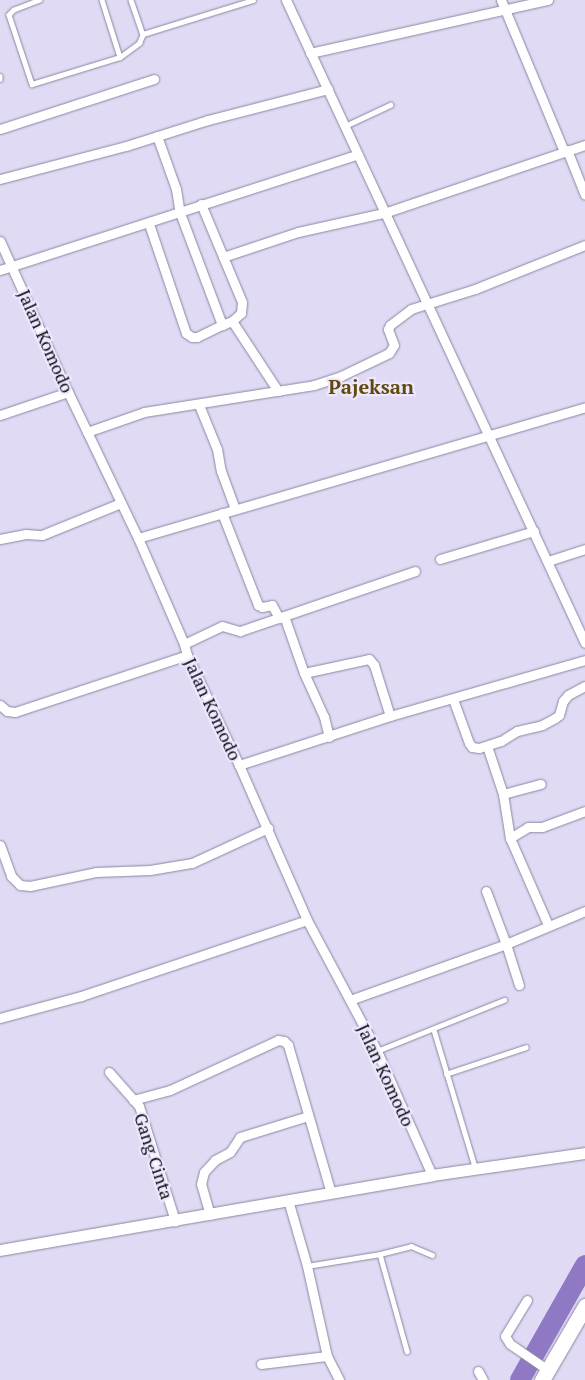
<!DOCTYPE html>
<html>
<head>
<meta charset="utf-8">
<style>
	body { margin:0 }
	#map { position:relative; width:585px; height:1380px; overflow:hidden; background:#e0daf5; font-family:"PT Serif",serif }
	div>[style] { position:absolute }
	[style*='--x'] { left:calc(var(--x)*1px); top:calc(var(--y)*1px); width:calc(var(--w)*1px); rotate:calc(var(--a)*1deg) }
	.river>* { height:20px; margin:-10px; padding:0 10px; transform-origin:10px; border-radius:10px; background:#8f79c5 }
	.roads { filter:drop-shadow(0 0 1px #8c86a0) drop-shadow(0 0 1px #8c86a0) }
	.service>* { height:4.5px; margin:-2.25px; padding:0 2.25px; transform-origin:2.25px; border-radius:2.25px; background:#fff }
	.minor>* { height:9px; margin:-4.5px; padding:0 4.5px; transform-origin:4.5px; border-radius:4.5px; background:#fff }
	.tertiary>* { height:11px; margin:-5.5px; padding:0 5.5px; transform-origin:5.5px; border-radius:5.5px; background:#fff }
	.trunk>* { height:15px; margin:-7.5px; padding:0 7.5px; transform-origin:7.5px; border-radius:7.5px; background:#fff }
	span { translate:-50% -50%; white-space:nowrap; text-align:center; line-height:1.15; -webkit-text-stroke:4.5px #ede8fe; paint-order:stroke }
	.street-label { font-size:18px; color:#0e0b14 }
	.quarter-label { font-size:20px; color:#60490c; font-weight:700 }
</style>
</head>
<body>
<div id="map">
	<div class="river">
		<i style="--x:520;--y:1380;--w:132;--a:-60.5"></i>
	</div>
	<div class="roads">
		<div class="service">
			<i style="--x:40;--y:0;--w:28;--a:159"></i>
			<i style="--x:14;--y:10;--w:7;--a:135"></i>
			<i style="--x:9;--y:15;--w:73;--a:71.6"></i>
			<i style="--x:32;--y:84;--w:92;--a:-17.1"></i>
			<i style="--x:120;--y:57;--w:24;--a:-36"></i>
			<i style="--x:139;--y:43;--w:10;--a:-66"></i>
			<i style="--x:143;--y:34;--w:115;--a:-17.2"></i>
			<i style="--x:102;--y:0;--w:60;--a:72.5"></i>
			<i style="--x:131;--y:0;--w:36;--a:71"></i>
			<i style="--x:0;--y:76;--w:3;--a:90"></i>
			<i style="--x:345;--y:126;--w:50;--a:-25"></i>
			<i style="--x:434;--y:1030;--w:143;--a:73.3"></i>
			<i style="--x:377;--y:1051;--w:137;--a:-21.9"></i>
			<i style="--x:446;--y:1074;--w:84;--a:-18.6"></i>
			<i style="--x:380;--y:1254;--w:101;--a:74.4"></i>
			<i style="--x:307;--y:1266;--w:74;--a:-9.3"></i>
			<i style="--x:380;--y:1254;--w:32;--a:-14"></i>
			<i style="--x:411;--y:1246;--w:23;--a:23"></i>
		</div>
		<div class="minor">
			<i style="--x:286;--y:0;--w:709;--a:65.06"></i>
			<i style="--x:501;--y:0;--w:164;--a:67.4"></i>
			<i style="--x:310;--y:53;--w:244;--a:-12.6"></i>
			<i style="--x:0;--y:129;--w:162;--a:-18"></i>
			<i style="--x:157;--y:136;--w:56;--a:70.3"></i>
			<i style="--x:176;--y:189;--w:24;--a:81"></i>
			<i style="--x:180;--y:213;--w:120;--a:69.4"></i>
			<i style="--x:222;--y:325;--w:11;--a:-22"></i>
			<i style="--x:567;--y:150;--w:48;--a:68.2"></i>
			<i style="--x:0;--y:179;--w:130;--a:-14.7"></i>
			<i style="--x:126;--y:146;--w:86;--a:-17.6"></i>
			<i style="--x:208;--y:120;--w:124;--a:-14.5"></i>
			<i style="--x:201;--y:204;--w:106;--a:67.3"></i>
			<i style="--x:242;--y:302;--w:11;--a:95"></i>
			<i style="--x:241;--y:313;--w:12;--a:138"></i>
			<i style="--x:232;--y:321;--w:84;--a:56.7"></i>
			<i style="--x:149;--y:224;--w:115;--a:71.3"></i>
			<i style="--x:186;--y:333;--w:7;--a:34"></i>
			<i style="--x:192;--y:337;--w:5;--a:0"></i>
			<i style="--x:197;--y:337;--w:28;--a:-26"></i>
			<i style="--x:0;--y:241;--w:166;--a:65.8"></i>
			<i style="--x:68;--y:392;--w:162;--a:64.4"></i>
			<i style="--x:138;--y:538;--w:116;--a:66.5"></i>
			<i style="--x:184;--y:644;--w:11;--a:75"></i>
			<i style="--x:187;--y:655;--w:122;--a:64.7"></i>
			<i style="--x:239;--y:765;--w:169;--a:66.3"></i>
			<i style="--x:307;--y:920;--w:149;--a:61.9"></i>
			<i style="--x:377;--y:1051;--w:136;--a:66.1"></i>
			<i style="--x:223;--y:257;--w:79;--a:-18.4"></i>
			<i style="--x:298;--y:232;--w:88;--a:-12.5"></i>
			<i style="--x:384;--y:213;--w:212;--a:-18.7"></i>
			<i style="--x:0;--y:270;--w:374;--a:-17.9"></i>
			<i style="--x:199;--y:405;--w:48;--a:67.8"></i>
			<i style="--x:217;--y:449;--w:22;--a:80"></i>
			<i style="--x:221;--y:471;--w:40;--a:69.8"></i>
			<i style="--x:0;--y:415;--w:72;--a:-18.7"></i>
			<i style="--x:87;--y:432;--w:60;--a:-19.3"></i>
			<i style="--x:144;--y:412;--w:172;--a:-9"></i>
			<i style="--x:314;--y:385;--w:28;--a:-18"></i>
			<i style="--x:341;--y:376;--w:53;--a:-25.6"></i>
			<i style="--x:389;--y:353;--w:9;--a:-58"></i>
			<i style="--x:394;--y:345;--w:17;--a:-111"></i>
			<i style="--x:388;--y:329;--w:4;--a:-63"></i>
			<i style="--x:390;--y:325;--w:26;--a:-37"></i>
			<i style="--x:411;--y:309;--w:67;--a:-17.4"></i>
			<i style="--x:475;--y:289;--w:118;--a:-21.8"></i>
			<i style="--x:222;--y:513;--w:99;--a:68.6"></i>
			<i style="--x:258;--y:605;--w:4;--a:27"></i>
			<i style="--x:262;--y:607;--w:10;--a:-11"></i>
			<i style="--x:272;--y:605;--w:15;--a:62"></i>
			<i style="--x:138;--y:538;--w:466;--a:-16.3"></i>
			<i style="--x:0;--y:539;--w:26;--a:-11"></i>
			<i style="--x:26;--y:534;--w:16;--a:4"></i>
			<i style="--x:42;--y:535;--w:85;--a:-22.1"></i>
			<i style="--x:440;--y:559;--w:98;--a:-16.6"></i>
			<i style="--x:548;--y:561;--w:39;--a:-18"></i>
			<i style="--x:284;--y:616;--w:60;--a:70.7"></i>
			<i style="--x:184;--y:644;--w:42;--a:-25.3"></i>
			<i style="--x:222;--y:626;--w:19;--a:16"></i>
			<i style="--x:240;--y:631;--w:185;--a:-18.9"></i>
			<i style="--x:453;--y:699;--w:47;--a:70"></i>
			<i style="--x:469;--y:743;--w:5;--a:53"></i>
			<i style="--x:472;--y:747;--w:7;--a:8"></i>
			<i style="--x:479;--y:748;--w:23;--a:-18"></i>
			<i style="--x:501;--y:741;--w:19;--a:-32"></i>
			<i style="--x:517;--y:731;--w:26;--a:-13"></i>
			<i style="--x:542;--y:725;--w:15;--a:-28"></i>
			<i style="--x:555;--y:718;--w:5;--a:-37"></i>
			<i style="--x:559;--y:715;--w:15;--a:-74"></i>
			<i style="--x:563;--y:701;--w:8;--a:-50"></i>
			<i style="--x:568;--y:695;--w:19;--a:-28"></i>
			<i style="--x:0;--y:705;--w:9;--a:41"></i>
			<i style="--x:7;--y:711;--w:8;--a:7"></i>
			<i style="--x:15;--y:712;--w:181;--a:-18.3"></i>
			<i style="--x:329;--y:737;--w:21;--a:-104"></i>
			<i style="--x:324;--y:717;--w:48;--a:-114.4"></i>
			<i style="--x:304;--y:673;--w:66;--a:-12.2"></i>
			<i style="--x:369;--y:659;--w:8;--a:50"></i>
			<i style="--x:374;--y:665;--w:53;--a:72.6"></i>
			<i style="--x:487;--y:746;--w:51;--a:71.6"></i>
			<i style="--x:503;--y:794;--w:45;--a:81"></i>
			<i style="--x:510;--y:838;--w:95;--a:66.4"></i>
			<i style="--x:239;--y:765;--w:159;--a:-18"></i>
			<i style="--x:390;--y:716;--w:203;--a:-16"></i>
			<i style="--x:503;--y:794;--w:39;--a:-15"></i>
			<i style="--x:510;--y:838;--w:21;--a:-31"></i>
			<i style="--x:528;--y:827;--w:14;--a:0"></i>
			<i style="--x:542;--y:827;--w:46;--a:-20.4"></i>
			<i style="--x:0;--y:845;--w:33;--a:70"></i>
			<i style="--x:11;--y:876;--w:13;--a:45"></i>
			<i style="--x:20;--y:885;--w:10;--a:6"></i>
			<i style="--x:30;--y:886;--w:67;--a:-12"></i>
			<i style="--x:96;--y:872;--w:54;--a:-2.1"></i>
			<i style="--x:150;--y:870;--w:43;--a:-9.5"></i>
			<i style="--x:192;--y:863;--w:84;--a:-24.7"></i>
			<i style="--x:486;--y:891;--w:57;--a:69.3"></i>
			<i style="--x:506;--y:944;--w:43;--a:72.4"></i>
			<i style="--x:350;--y:1000;--w:166;--a:-19.7"></i>
			<i style="--x:506;--y:944;--w:86;--a:-22.7"></i>
			<i style="--x:0;--y:1018;--w:84;--a:-15.2"></i>
			<i style="--x:81;--y:996;--w:238;--a:-18.6"></i>
			<i style="--x:109;--y:1072;--w:45;--a:48.6"></i>
			<i style="--x:139;--y:1106;--w:121;--a:72.6"></i>
			<i style="--x:133;--y:1100;--w:38;--a:-15"></i>
			<i style="--x:170;--y:1090;--w:119;--a:-24.8"></i>
			<i style="--x:278;--y:1040;--w:6;--a:9"></i>
			<i style="--x:284;--y:1041;--w:6;--a:45"></i>
			<i style="--x:288;--y:1045;--w:154;--a:73.8"></i>
			<i style="--x:288;--y:1200;--w:69;--a:73.9"></i>
			<i style="--x:307;--y:1266;--w:92;--a:77.5"></i>
			<i style="--x:327;--y:1356;--w:27;--a:63"></i>
			<i style="--x:210;--y:1215;--w:32;--a:-106"></i>
			<i style="--x:201;--y:1184;--w:12;--a:-76"></i>
			<i style="--x:204;--y:1172;--w:16;--a:-47"></i>
			<i style="--x:215;--y:1160;--w:17;--a:-28"></i>
			<i style="--x:230;--y:1152;--w:18;--a:-56"></i>
			<i style="--x:240;--y:1137;--w:71;--a:-17.2"></i>
			<i style="--x:527;--y:1300;--w:42;--a:121.4"></i>
			<i style="--x:505;--y:1336;--w:9;--a:58"></i>
			<i style="--x:510;--y:1344;--w:46;--a:34.4"></i>
			<i style="--x:261;--y:1364;--w:66;--a:-6.9"></i>
			<i style="--x:478;--y:1371;--w:10;--a:61"></i>
		</div>
		<div class="tertiary">
			<i style="--x:0;--y:1250;--w:438;--a:-9.8"></i>
			<i style="--x:432;--y:1175;--w:155;--a:-8.2"></i>
		</div>
		<div class="trunk">
			<i style="--x:542;--y:1380;--w:86;--a:-59.8"></i>
		</div>
	</div>
	<div class="street-label">
		<span style="left:46px;top:341px;rotate:66deg">Jalan Komodo</span>
		<span style="left:213px;top:709px;rotate:65deg">Jalan Komodo</span>
		<span style="left:386px;top:1075px;rotate:65deg">Jalan Komodo</span>
		<span style="left:154px;top:1156px;rotate:72deg">Gang Cinta</span>
	</div>
	<div class="quarter-label">
		<span style="left:371px;top:386px">Pajeksan</span>
	</div>
</div>
</body>
</html>
